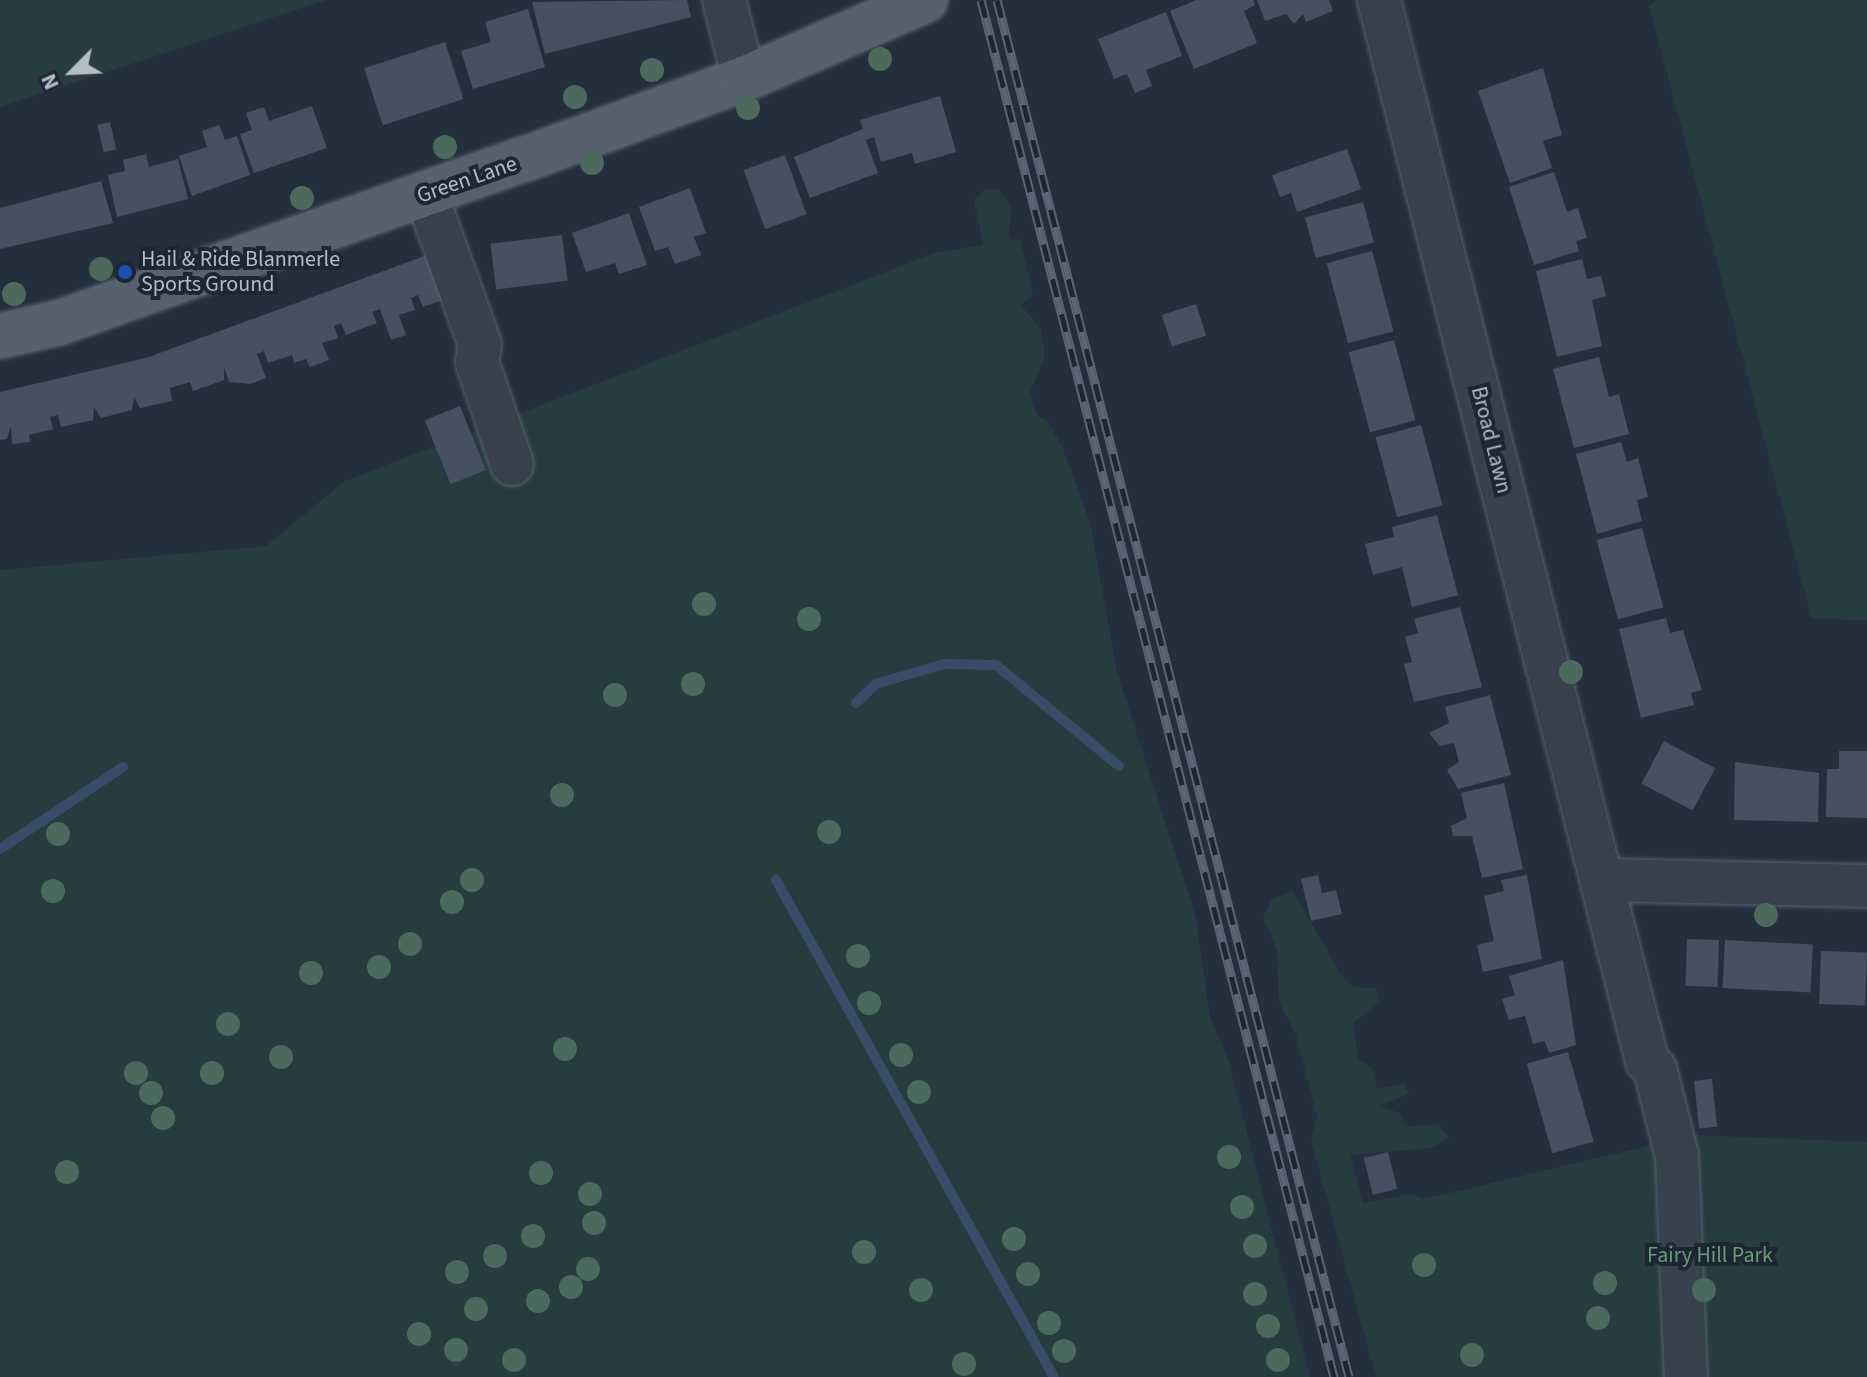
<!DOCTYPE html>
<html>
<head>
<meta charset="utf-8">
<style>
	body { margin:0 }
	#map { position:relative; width:1867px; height:1377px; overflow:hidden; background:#242f3e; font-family:"Source Sans 3",sans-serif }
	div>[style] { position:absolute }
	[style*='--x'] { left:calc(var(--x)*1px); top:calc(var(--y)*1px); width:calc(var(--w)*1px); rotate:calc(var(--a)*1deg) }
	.green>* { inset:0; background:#263c3f }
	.stream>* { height:10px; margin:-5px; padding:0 5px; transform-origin:5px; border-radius:5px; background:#394c67 }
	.building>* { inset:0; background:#455162; transform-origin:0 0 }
	.roads { filter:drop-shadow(0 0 2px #565f6c) drop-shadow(0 0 2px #565f6c) }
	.minor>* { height:42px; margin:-21px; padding:0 21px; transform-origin:21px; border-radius:21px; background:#38414e }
	.major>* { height:44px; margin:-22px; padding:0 22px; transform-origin:22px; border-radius:22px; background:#56606e }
	.rail>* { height:9px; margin-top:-4.5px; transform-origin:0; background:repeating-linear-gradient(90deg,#1d2633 0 18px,#5a6575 0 36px); box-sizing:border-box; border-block:2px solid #5a6575 }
	.trees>* { width:24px; height:24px; margin:-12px; border-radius:50%; background:#4b6a5d }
	.dots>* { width:22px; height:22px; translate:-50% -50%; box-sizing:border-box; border:4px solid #1d2633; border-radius:50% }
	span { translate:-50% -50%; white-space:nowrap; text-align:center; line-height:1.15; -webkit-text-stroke:8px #1d2633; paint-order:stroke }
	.street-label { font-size:22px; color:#b4bcc9 }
	.poi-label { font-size:22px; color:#b4bcc9 }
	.left { translate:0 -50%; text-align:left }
	.park-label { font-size:22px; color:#6b9a76 }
	.north { position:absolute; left:32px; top:32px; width:80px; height:80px; -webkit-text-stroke:6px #1d2633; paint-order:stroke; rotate:246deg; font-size:22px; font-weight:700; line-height:32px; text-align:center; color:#b4bcc9 }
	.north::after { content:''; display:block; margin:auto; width:28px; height:36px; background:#b4bcc9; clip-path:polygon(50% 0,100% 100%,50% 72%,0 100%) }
</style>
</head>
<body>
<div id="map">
	<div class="green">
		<i style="clip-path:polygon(0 0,326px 0,0 107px)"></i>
		<i style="clip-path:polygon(1659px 0,1867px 0,1867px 620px,1812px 619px,1649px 5px)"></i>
		<i style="clip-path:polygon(986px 189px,999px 190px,1012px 208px,1008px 234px,1010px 240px,1020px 239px,1033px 295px,1021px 305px,1041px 330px,1045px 357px,1030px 392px,1037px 416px,1046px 419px,1062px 446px,1090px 522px,1117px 672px,1196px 918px,1210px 1017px,1228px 1060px,1310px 1377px,0 1377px,0 570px,266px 546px,345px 481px,935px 253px,983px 245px,974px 200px)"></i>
		<i style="clip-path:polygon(1293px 891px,1341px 975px,1353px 987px,1376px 988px,1380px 1002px,1354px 1022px,1358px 1059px,1372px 1067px,1377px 1089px,1404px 1083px,1409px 1094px,1379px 1106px,1400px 1113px,1405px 1127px,1437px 1124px,1449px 1137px,1431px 1148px,1350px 1155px,1363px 1203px,1411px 1194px,1424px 1199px,1665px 1142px,1647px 1071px,1677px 1062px,1695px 1135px,1867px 1142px,1867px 1377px,1376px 1377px,1311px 1140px,1317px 1118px,1296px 1035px,1279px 1002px,1277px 949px,1263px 916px,1272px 899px)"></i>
	</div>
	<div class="stream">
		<i style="--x:856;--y:703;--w:28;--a:-44"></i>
		<i style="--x:876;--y:684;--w:71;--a:-16.4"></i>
		<i style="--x:944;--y:664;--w:52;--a:1.1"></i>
		<i style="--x:996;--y:665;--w:159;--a:39.4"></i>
		<i style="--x:0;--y:849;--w:148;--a:-33.7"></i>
		<i style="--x:776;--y:880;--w:569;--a:60.78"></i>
	</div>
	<div class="building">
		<i style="clip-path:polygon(687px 0,691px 17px,545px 54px,532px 2px)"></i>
		<i style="clip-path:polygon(1196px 0,1253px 0,1255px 5px,1244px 11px,1257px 43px,1194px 69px,1170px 11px)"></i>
		<i style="clip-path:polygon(1257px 0,1329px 0,1333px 11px,1306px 22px,1303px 14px,1294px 24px,1286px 14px,1265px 21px)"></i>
		<i style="clip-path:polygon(528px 9px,545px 67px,473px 89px,461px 51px,491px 42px,485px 22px)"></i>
		<i style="clip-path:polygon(1166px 12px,1182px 56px,1146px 70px,1152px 86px,1135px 93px,1127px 74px,1114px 79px,1098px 39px)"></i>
		<i style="left:445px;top:42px;width:60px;height:85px;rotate:72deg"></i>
		<i style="clip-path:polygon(1543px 68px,1562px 135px,1543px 141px,1552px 168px,1510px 183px,1478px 91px)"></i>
		<i style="clip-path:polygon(940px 96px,956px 152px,915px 164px,912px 153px,881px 162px,874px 137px,866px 140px,878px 173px,810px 198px,794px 157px,863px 129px,860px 120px)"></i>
		<i style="clip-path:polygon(312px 106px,327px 148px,254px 173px,240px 134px,252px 130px,246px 113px,264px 107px,269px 121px)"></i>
		<i style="left:110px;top:122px;width:28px;height:13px;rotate:77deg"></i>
		<i style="clip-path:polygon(219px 125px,225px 140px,237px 136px,250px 175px,192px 196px,179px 156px,207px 147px,202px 131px)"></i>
		<i style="clip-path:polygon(1347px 149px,1361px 189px,1297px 212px,1291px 193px,1280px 197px,1272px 175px)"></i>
		<i style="clip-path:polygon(146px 154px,149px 167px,178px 159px,188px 199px,117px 217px,108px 175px,125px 171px,123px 160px)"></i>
		<i style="left:785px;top:155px;width:63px;height:44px;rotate:70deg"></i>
		<i style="clip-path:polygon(1554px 172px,1567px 212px,1578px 208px,1587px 238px,1576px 241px,1579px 251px,1534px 265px,1509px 187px)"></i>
		<i style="clip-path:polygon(101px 181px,113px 223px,0 249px,0 208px)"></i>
		<i style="clip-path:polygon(690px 188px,706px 233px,694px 237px,701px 255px,675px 264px,668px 247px,655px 251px,639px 207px)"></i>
		<i style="left:1363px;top:202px;width:42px;height:60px;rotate:75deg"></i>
		<i style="clip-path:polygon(629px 213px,647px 265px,619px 274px,615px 263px,586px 272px,572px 233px)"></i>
		<i style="left:562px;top:235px;width:46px;height:72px;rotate:83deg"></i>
		<i style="clip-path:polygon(441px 250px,454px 296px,423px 307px,418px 295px,411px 298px,415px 310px,399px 315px,406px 335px,391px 340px,380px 309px,372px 312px,377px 323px,361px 329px,346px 335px,341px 323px,334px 326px,338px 338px,322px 343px,329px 360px,310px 367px,306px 359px,294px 363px,292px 355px,268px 363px,264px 351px,257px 354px,266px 378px,250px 384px,229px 382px,224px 367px,224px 380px,193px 391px,190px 382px,170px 388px,172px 401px,140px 408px,134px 397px,132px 410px,101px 418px,94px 407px,93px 420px,61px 427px,58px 415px,50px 417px,53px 429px,29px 435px,30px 442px,12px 444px,11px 426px,7px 439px,0 440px,0 392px,146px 358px)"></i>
		<i style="left:1372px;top:251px;width:83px;height:47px;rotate:75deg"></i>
		<i style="clip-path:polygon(1582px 259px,1587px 279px,1601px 276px,1606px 296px,1592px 300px,1602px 346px,1557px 357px,1536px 271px)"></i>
		<i style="left:1196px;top:304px;width:33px;height:36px;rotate:72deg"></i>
		<i style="left:1394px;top:340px;width:83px;height:47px;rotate:75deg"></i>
		<i style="clip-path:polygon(1599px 357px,1609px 397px,1619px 394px,1629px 434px,1574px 448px,1553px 369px)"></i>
		<i style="left:460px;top:406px;width:69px;height:38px;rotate:68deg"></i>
		<i style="left:1421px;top:425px;width:83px;height:47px;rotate:75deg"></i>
		<i style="clip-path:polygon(1621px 442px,1627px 462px,1638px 458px,1648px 497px,1637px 500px,1642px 521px,1597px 534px,1576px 454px)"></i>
		<i style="clip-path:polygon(1437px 515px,1458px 595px,1412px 607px,1402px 567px,1373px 575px,1365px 544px,1394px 537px,1392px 527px)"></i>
		<i style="left:1642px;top:528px;width:82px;height:47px;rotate:75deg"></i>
		<i style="clip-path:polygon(1460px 607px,1482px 687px,1414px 702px,1404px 664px,1412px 662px,1405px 637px,1418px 633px,1414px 619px)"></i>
		<i style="clip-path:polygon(1666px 618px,1670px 633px,1683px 630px,1702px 690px,1691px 693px,1694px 705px,1641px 718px,1619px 629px)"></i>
		<i style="clip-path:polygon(1490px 695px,1511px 775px,1458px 789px,1447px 770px,1459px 762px,1454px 743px,1440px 746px,1429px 733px,1449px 723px,1445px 707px)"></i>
		<i style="left:1664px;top:741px;width:58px;height:48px;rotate:28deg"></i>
		<i style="clip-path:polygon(1839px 751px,1867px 751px,1867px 818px,1826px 817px,1827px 769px,1839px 769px)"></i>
		<i style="clip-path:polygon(1735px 762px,1819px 773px,1818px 822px,1734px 820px)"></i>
		<i style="clip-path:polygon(1504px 783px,1523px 869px,1482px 878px,1472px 836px,1453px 836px,1451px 826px,1467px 818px,1461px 793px)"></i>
		<i style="clip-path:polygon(1318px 875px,1322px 893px,1336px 890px,1342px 914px,1311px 921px,1301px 879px)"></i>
		<i style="clip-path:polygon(1527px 875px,1542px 959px,1483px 972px,1477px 945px,1494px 941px,1484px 896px,1504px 891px,1501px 880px)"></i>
		<i style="left:1687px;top:939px;width:32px;height:47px;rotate:2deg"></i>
		<i style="left:1725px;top:940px;width:88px;height:48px;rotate:3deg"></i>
		<i style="left:1821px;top:951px;width:46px;height:53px;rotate:2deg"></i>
		<i style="clip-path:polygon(1563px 960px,1576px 1045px,1549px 1053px,1545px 1041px,1533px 1044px,1525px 1016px,1509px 1020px,1502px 999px,1515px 995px,1509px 976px)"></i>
		<i style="left:1568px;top:1052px;width:93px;height:43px;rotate:74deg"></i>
		<i style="left:1712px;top:1079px;width:48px;height:18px;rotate:84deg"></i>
		<i style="left:1388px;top:1152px;width:38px;height:25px;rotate:76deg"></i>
	</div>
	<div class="roads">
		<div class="minor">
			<i style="--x:724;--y:0;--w:81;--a:75.8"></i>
			<i style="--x:1379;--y:0;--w:1094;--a:75.82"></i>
			<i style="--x:1647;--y:1061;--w:11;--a:45"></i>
			<i style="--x:1655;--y:1069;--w:90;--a:75.8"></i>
			<i style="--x:1677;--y:1156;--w:221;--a:87.7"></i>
			<i style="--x:426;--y:194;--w:160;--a:70.3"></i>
			<i style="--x:480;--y:345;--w:17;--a:100"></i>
			<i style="--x:477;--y:362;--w:108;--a:71.1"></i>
			<i style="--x:1603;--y:880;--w:264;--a:1.3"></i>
		</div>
		<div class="major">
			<i style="--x:0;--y:336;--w:59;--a:-12.6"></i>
			<i style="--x:58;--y:323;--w:495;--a:-19.4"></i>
			<i style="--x:525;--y:159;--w:233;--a:-20.1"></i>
			<i style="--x:744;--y:79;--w:198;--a:-23.5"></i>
		</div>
	</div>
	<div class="rail">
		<i style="--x:981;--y:0;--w:1422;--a:75.62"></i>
		<i style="--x:997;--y:0;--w:1421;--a:75.66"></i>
	</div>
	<div class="trees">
		<i style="left:880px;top:59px"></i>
		<i style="left:652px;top:70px"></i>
		<i style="left:575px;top:97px"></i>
		<i style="left:748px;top:108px"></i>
		<i style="left:445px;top:147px"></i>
		<i style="left:592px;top:163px"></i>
		<i style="left:302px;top:198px"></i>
		<i style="left:101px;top:269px"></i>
		<i style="left:14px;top:294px"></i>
		<i style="left:704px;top:604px"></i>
		<i style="left:809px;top:619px"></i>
		<i style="left:1571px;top:672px"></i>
		<i style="left:693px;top:684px"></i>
		<i style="left:615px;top:695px"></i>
		<i style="left:562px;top:795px"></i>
		<i style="left:829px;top:832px"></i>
		<i style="left:58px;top:834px"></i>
		<i style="left:472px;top:880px"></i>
		<i style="left:53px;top:891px"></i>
		<i style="left:452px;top:902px"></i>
		<i style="left:1766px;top:915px"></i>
		<i style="left:410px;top:944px"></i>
		<i style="left:858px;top:956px"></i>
		<i style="left:379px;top:967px"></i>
		<i style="left:311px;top:973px"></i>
		<i style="left:869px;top:1003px"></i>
		<i style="left:228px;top:1024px"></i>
		<i style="left:565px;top:1049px"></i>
		<i style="left:901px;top:1055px"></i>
		<i style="left:281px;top:1057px"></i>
		<i style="left:136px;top:1073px"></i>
		<i style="left:212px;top:1073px"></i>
		<i style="left:919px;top:1092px"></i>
		<i style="left:151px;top:1093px"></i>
		<i style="left:163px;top:1118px"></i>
		<i style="left:1229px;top:1157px"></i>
		<i style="left:67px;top:1172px"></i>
		<i style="left:541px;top:1173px"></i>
		<i style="left:590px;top:1194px"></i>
		<i style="left:1242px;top:1207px"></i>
		<i style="left:594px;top:1223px"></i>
		<i style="left:533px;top:1236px"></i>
		<i style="left:1014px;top:1239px"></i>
		<i style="left:1255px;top:1246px"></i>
		<i style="left:864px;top:1252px"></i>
		<i style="left:495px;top:1256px"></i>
		<i style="left:1424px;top:1265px"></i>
		<i style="left:588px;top:1269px"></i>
		<i style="left:457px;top:1272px"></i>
		<i style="left:1028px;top:1274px"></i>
		<i style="left:1605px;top:1283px"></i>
		<i style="left:571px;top:1287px"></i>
		<i style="left:921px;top:1290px"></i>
		<i style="left:1704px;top:1290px"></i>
		<i style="left:1255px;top:1294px"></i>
		<i style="left:538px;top:1301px"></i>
		<i style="left:476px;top:1309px"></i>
		<i style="left:1598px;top:1318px"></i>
		<i style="left:1049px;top:1323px"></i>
		<i style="left:1268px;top:1326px"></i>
		<i style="left:419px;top:1334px"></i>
		<i style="left:456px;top:1350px"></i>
		<i style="left:1064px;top:1351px"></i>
		<i style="left:1472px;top:1355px"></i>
		<i style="left:514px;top:1360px"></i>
		<i style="left:1278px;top:1360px"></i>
		<i style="left:964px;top:1364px"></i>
	</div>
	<div class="dots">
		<i style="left:125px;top:272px;background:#1a4fb4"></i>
	</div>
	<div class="street-label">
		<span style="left:467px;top:180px;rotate:-19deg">Green Lane</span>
		<span style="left:1491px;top:440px;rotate:76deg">Broad Lawn</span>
	</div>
	<div class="poi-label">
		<span class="left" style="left:141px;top:272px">Hail &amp; Ride Blanmerle<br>Sports Ground</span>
	</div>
	<div class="park-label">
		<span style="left:1710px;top:1256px">Fairy Hill Park</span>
	</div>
	<div class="north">N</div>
</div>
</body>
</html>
